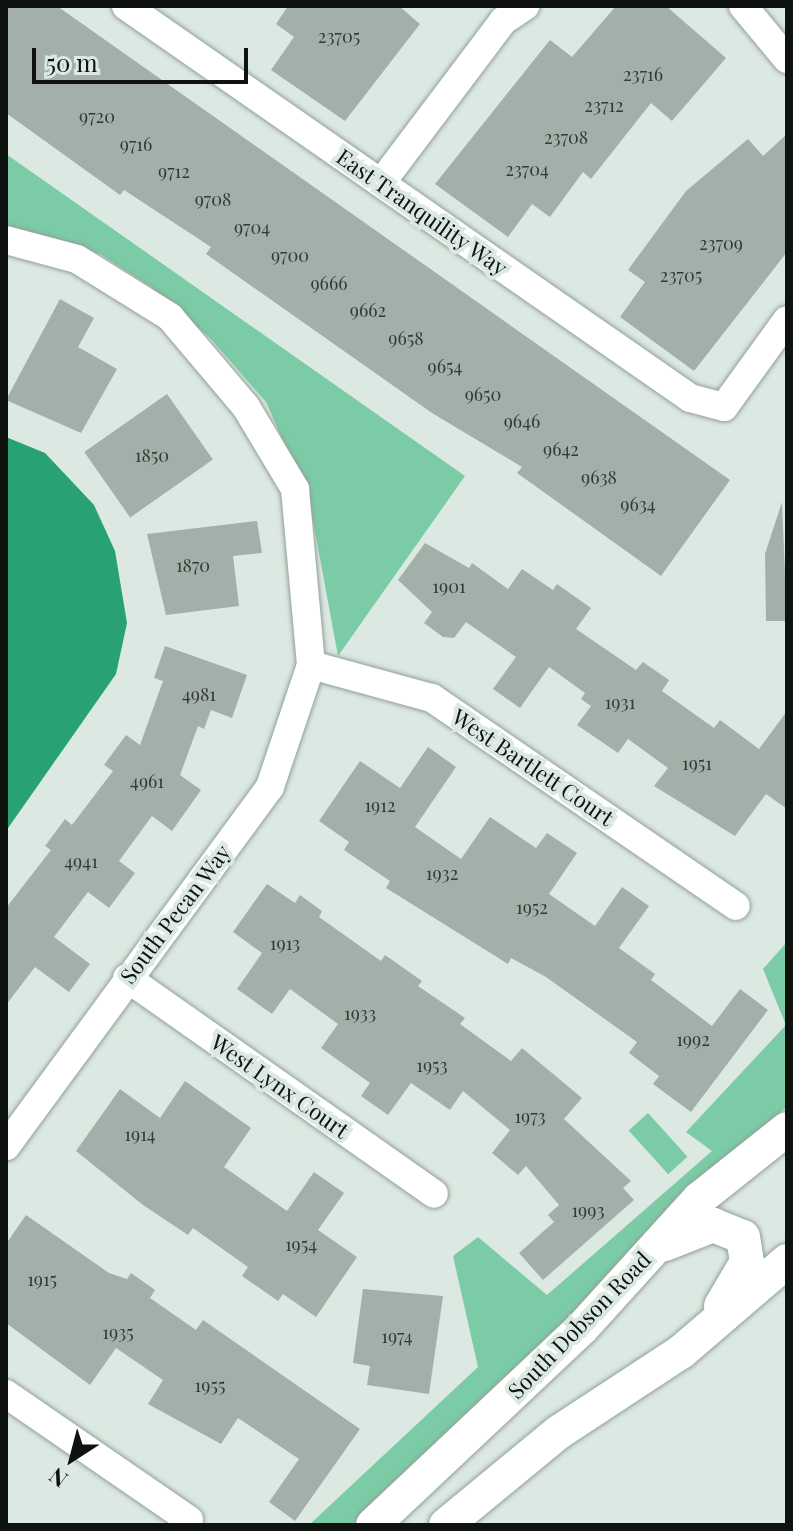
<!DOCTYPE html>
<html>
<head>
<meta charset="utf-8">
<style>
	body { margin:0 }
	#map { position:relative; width:793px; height:1531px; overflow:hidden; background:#dbe9e2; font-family:"Playfair Display",serif }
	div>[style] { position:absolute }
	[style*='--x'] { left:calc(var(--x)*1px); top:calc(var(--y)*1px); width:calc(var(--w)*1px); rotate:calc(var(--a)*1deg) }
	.green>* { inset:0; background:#7bcca6; transform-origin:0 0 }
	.water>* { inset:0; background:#28a173 }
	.building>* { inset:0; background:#a3b0a9; transform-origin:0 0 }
	.roads { filter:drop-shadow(0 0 2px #93a099) drop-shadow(0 0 2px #93a099) }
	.minor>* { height:28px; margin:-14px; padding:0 14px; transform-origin:14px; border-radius:14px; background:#fff }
	.tertiary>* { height:34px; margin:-17px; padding:0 17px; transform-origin:17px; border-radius:17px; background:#fff }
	span { translate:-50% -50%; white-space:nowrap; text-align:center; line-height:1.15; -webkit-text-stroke:8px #dbe9e2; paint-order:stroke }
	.number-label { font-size:18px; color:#333a36 }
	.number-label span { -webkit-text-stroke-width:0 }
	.street-label { font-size:22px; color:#0e1310 }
	.frame { position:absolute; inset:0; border:8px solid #0e1310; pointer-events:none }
	.north { position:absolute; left:32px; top:1419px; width:80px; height:80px; -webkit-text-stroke:6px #dbe9e2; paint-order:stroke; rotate:216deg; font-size:22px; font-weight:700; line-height:32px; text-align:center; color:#0e1310 }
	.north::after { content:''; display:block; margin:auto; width:28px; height:36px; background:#0e1310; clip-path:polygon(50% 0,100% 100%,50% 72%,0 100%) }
	.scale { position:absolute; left:32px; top:48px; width:216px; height:36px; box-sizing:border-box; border:4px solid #0e1310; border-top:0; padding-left:10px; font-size:24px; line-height:28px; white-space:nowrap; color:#0e1310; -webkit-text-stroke:6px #dbe9e2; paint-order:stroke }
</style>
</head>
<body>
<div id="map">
	<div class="green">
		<i style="clip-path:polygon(6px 154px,465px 476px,338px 656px,309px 499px,266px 402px,210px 338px,151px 287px,100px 254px,6px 226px)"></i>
		<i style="clip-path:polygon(787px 942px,787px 1106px,357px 1525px,309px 1525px,478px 1367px,453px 1256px,478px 1237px,547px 1295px,712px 1151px,686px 1132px,786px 1025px,763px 969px)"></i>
		<i style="left:648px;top:1113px;width:59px;height:26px;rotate:48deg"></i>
	</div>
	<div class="water">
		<i style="clip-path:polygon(6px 437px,45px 453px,94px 505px,115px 551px,127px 623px,116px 674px,6px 831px)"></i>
	</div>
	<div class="building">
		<i style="clip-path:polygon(6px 6px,57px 6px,730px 480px,661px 576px,517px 473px,522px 467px,432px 413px,206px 254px,211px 247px,124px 190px,120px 195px,6px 113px)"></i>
		<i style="clip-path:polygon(288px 6px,399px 6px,420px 24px,345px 121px,271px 70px,294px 37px,276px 24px)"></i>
		<i style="clip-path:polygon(616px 6px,666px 6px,726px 58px,672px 121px,651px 103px,591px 179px,583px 172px,550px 217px,532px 204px,508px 237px,435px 184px,550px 40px,572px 57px)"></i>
		<i style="clip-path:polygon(787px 134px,787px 252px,694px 371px,620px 317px,645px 282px,628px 270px,686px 191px,748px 139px,763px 156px)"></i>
		<i style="clip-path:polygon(60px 299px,94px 318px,78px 347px,117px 369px,81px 433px,6px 400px)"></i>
		<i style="left:167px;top:394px;width:80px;height:101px;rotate:55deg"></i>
		<i style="clip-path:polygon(782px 502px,787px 621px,766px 621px,765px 554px)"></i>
		<i style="clip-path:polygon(257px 521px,262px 553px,233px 556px,239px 606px,166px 615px,147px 534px)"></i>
		<i style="clip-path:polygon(425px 543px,469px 568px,472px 563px,508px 589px,522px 569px,553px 590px,557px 584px,591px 608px,576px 629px,636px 670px,643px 662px,669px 680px,662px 691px,714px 728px,720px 720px,759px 749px,787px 711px,787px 809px,766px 794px,735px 836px,654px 786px,668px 768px,628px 739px,618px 753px,577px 725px,591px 706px,581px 699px,585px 693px,549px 667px,520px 708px,493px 689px,516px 657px,466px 622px,454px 638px,443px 637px,424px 623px,432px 612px,398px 580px)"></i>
		<i style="clip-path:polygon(165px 646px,247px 675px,232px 718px,211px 710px,204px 729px,198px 726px,180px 775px,201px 790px,172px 831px,152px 816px,119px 861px,135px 873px,109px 908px,88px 892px,54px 937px,90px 964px,69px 992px,35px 967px,6px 1005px,6px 908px,51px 850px,45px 846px,65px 819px,72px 825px,113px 771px,104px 765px,126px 735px,140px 745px,163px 681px,154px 678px)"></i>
		<i style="clip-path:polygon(428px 747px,456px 767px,415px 827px,461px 859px,490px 817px,536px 848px,547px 833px,577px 853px,549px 894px,595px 926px,622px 887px,649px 906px,619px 948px,655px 974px,651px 980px,712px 1026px,740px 989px,768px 1010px,691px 1112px,653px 1084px,659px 1076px,629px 1053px,637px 1042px,546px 977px,511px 958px,508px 964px,386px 888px,390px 881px,344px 850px,349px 842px,319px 821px,360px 761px,400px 788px)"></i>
		<i style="clip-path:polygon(267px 884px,295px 903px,300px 895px,322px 911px,319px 917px,381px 961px,385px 955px,422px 981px,418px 986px,465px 1018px,460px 1024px,511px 1061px,522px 1048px,582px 1098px,564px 1119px,631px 1181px,623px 1188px,634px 1200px,543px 1280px,519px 1253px,554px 1222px,548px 1215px,559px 1205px,526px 1166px,518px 1175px,492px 1153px,510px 1130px,463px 1091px,450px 1110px,411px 1083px,388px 1115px,361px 1096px,370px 1083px,321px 1048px,338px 1024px,290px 989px,272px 1014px,237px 989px,262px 953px,233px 932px)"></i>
		<i style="clip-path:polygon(185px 1081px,251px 1128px,224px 1167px,287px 1211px,314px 1172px,344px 1193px,318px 1230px,357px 1257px,316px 1317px,283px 1294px,278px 1301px,242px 1276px,248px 1267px,193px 1228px,188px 1235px,143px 1205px,76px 1151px,120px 1089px,160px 1118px)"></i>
		<i style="clip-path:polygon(26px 1215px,109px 1273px,127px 1279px,131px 1273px,155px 1290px,150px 1298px,196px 1330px,203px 1320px,360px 1429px,295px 1521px,269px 1502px,299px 1459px,238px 1418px,221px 1444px,148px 1404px,163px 1380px,116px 1348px,90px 1385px,6px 1323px,6px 1244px)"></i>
		<i style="clip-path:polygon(363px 1289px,443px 1296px,429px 1394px,367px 1385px,370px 1366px,353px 1363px)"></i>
	</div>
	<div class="roads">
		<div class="minor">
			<i style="--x:126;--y:6;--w:687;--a:34.8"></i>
			<i style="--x:690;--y:398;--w:35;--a:15"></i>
			<i style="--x:724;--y:407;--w:107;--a:-54.1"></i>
			<i style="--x:743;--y:6;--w:69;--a:50.3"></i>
			<i style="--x:381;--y:183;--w:203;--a:-53"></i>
			<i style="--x:503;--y:21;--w:27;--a:-34"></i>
			<i style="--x:6;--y:240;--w:73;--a:15"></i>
			<i style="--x:77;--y:259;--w:110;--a:31.9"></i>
			<i style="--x:170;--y:317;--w:118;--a:49.8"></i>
			<i style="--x:246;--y:407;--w:96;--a:59.1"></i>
			<i style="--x:295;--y:489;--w:177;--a:84.8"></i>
			<i style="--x:311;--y:665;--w:129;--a:108.6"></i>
			<i style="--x:270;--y:787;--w:446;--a:126.3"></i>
			<i style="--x:311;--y:665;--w:125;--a:15.3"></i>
			<i style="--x:432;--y:698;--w:368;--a:34.4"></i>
			<i style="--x:127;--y:978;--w:375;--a:35.1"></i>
			<i style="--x:6;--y:1394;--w:222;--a:34.5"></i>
		</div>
		<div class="tertiary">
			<i style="--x:665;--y:1244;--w:52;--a:-21.6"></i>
			<i style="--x:713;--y:1225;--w:32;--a:22"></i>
			<i style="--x:743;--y:1237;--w:25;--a:81"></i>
			<i style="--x:747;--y:1262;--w:51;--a:120.6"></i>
			<i style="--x:373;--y:1525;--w:287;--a:-43.3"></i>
			<i style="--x:582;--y:1328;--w:174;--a:-47.8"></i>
			<i style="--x:699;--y:1199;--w:112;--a:-38.5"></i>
			<i style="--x:446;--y:1525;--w:146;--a:-39.5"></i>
			<i style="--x:559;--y:1432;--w:146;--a:-33.3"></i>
			<i style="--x:681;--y:1352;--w:140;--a:-40.6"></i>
		</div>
	</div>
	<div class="number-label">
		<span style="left:339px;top:36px">23705</span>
		<span style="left:643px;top:74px">23716</span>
		<span style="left:604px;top:105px">23712</span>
		<span style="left:97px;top:116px">9720</span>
		<span style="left:566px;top:137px">23708</span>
		<span style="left:136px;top:144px">9716</span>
		<span style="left:527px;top:169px">23704</span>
		<span style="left:174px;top:171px">9712</span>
		<span style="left:213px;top:199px">9708</span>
		<span style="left:252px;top:227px">9704</span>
		<span style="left:721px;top:243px">23709</span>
		<span style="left:290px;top:255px">9700</span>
		<span style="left:681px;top:275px">23705</span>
		<span style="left:329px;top:283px">9666</span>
		<span style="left:368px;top:310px">9662</span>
		<span style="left:406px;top:338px">9658</span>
		<span style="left:445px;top:366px">9654</span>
		<span style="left:483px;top:394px">9650</span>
		<span style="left:522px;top:421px">9646</span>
		<span style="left:561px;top:449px">9642</span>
		<span style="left:152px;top:455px">1850</span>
		<span style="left:599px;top:477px">9638</span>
		<span style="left:638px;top:504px">9634</span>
		<span style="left:193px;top:565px">1870</span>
		<span style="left:449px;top:586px">1901</span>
		<span style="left:199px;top:694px">4981</span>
		<span style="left:620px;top:702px">1931</span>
		<span style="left:697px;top:763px">1951</span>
		<span style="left:147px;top:781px">4961</span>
		<span style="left:380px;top:805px">1912</span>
		<span style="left:81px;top:861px">4941</span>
		<span style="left:442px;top:873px">1932</span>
		<span style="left:532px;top:907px">1952</span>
		<span style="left:285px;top:943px">1913</span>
		<span style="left:360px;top:1013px">1933</span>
		<span style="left:693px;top:1039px">1992</span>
		<span style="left:432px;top:1065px">1953</span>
		<span style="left:530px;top:1116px">1973</span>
		<span style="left:140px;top:1134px">1914</span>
		<span style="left:588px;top:1210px">1993</span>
		<span style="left:301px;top:1244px">1954</span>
		<span style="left:42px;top:1279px">1915</span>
		<span style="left:118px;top:1332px">1935</span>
		<span style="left:397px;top:1336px">1974</span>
		<span style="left:210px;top:1385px">1955</span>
	</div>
	<div class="street-label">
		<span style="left:422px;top:212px;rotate:35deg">East Tranquility Way</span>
		<span style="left:533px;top:767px;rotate:34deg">West Bartlett Court</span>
		<span style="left:175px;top:914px;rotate:-53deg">South Pecan Way</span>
		<span style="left:280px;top:1086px;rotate:35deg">West Lynx Court</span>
		<span style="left:579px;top:1325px;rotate:-46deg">South Dobson Road</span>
	</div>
	<div class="frame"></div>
	<div class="north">N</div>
	<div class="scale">50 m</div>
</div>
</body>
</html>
